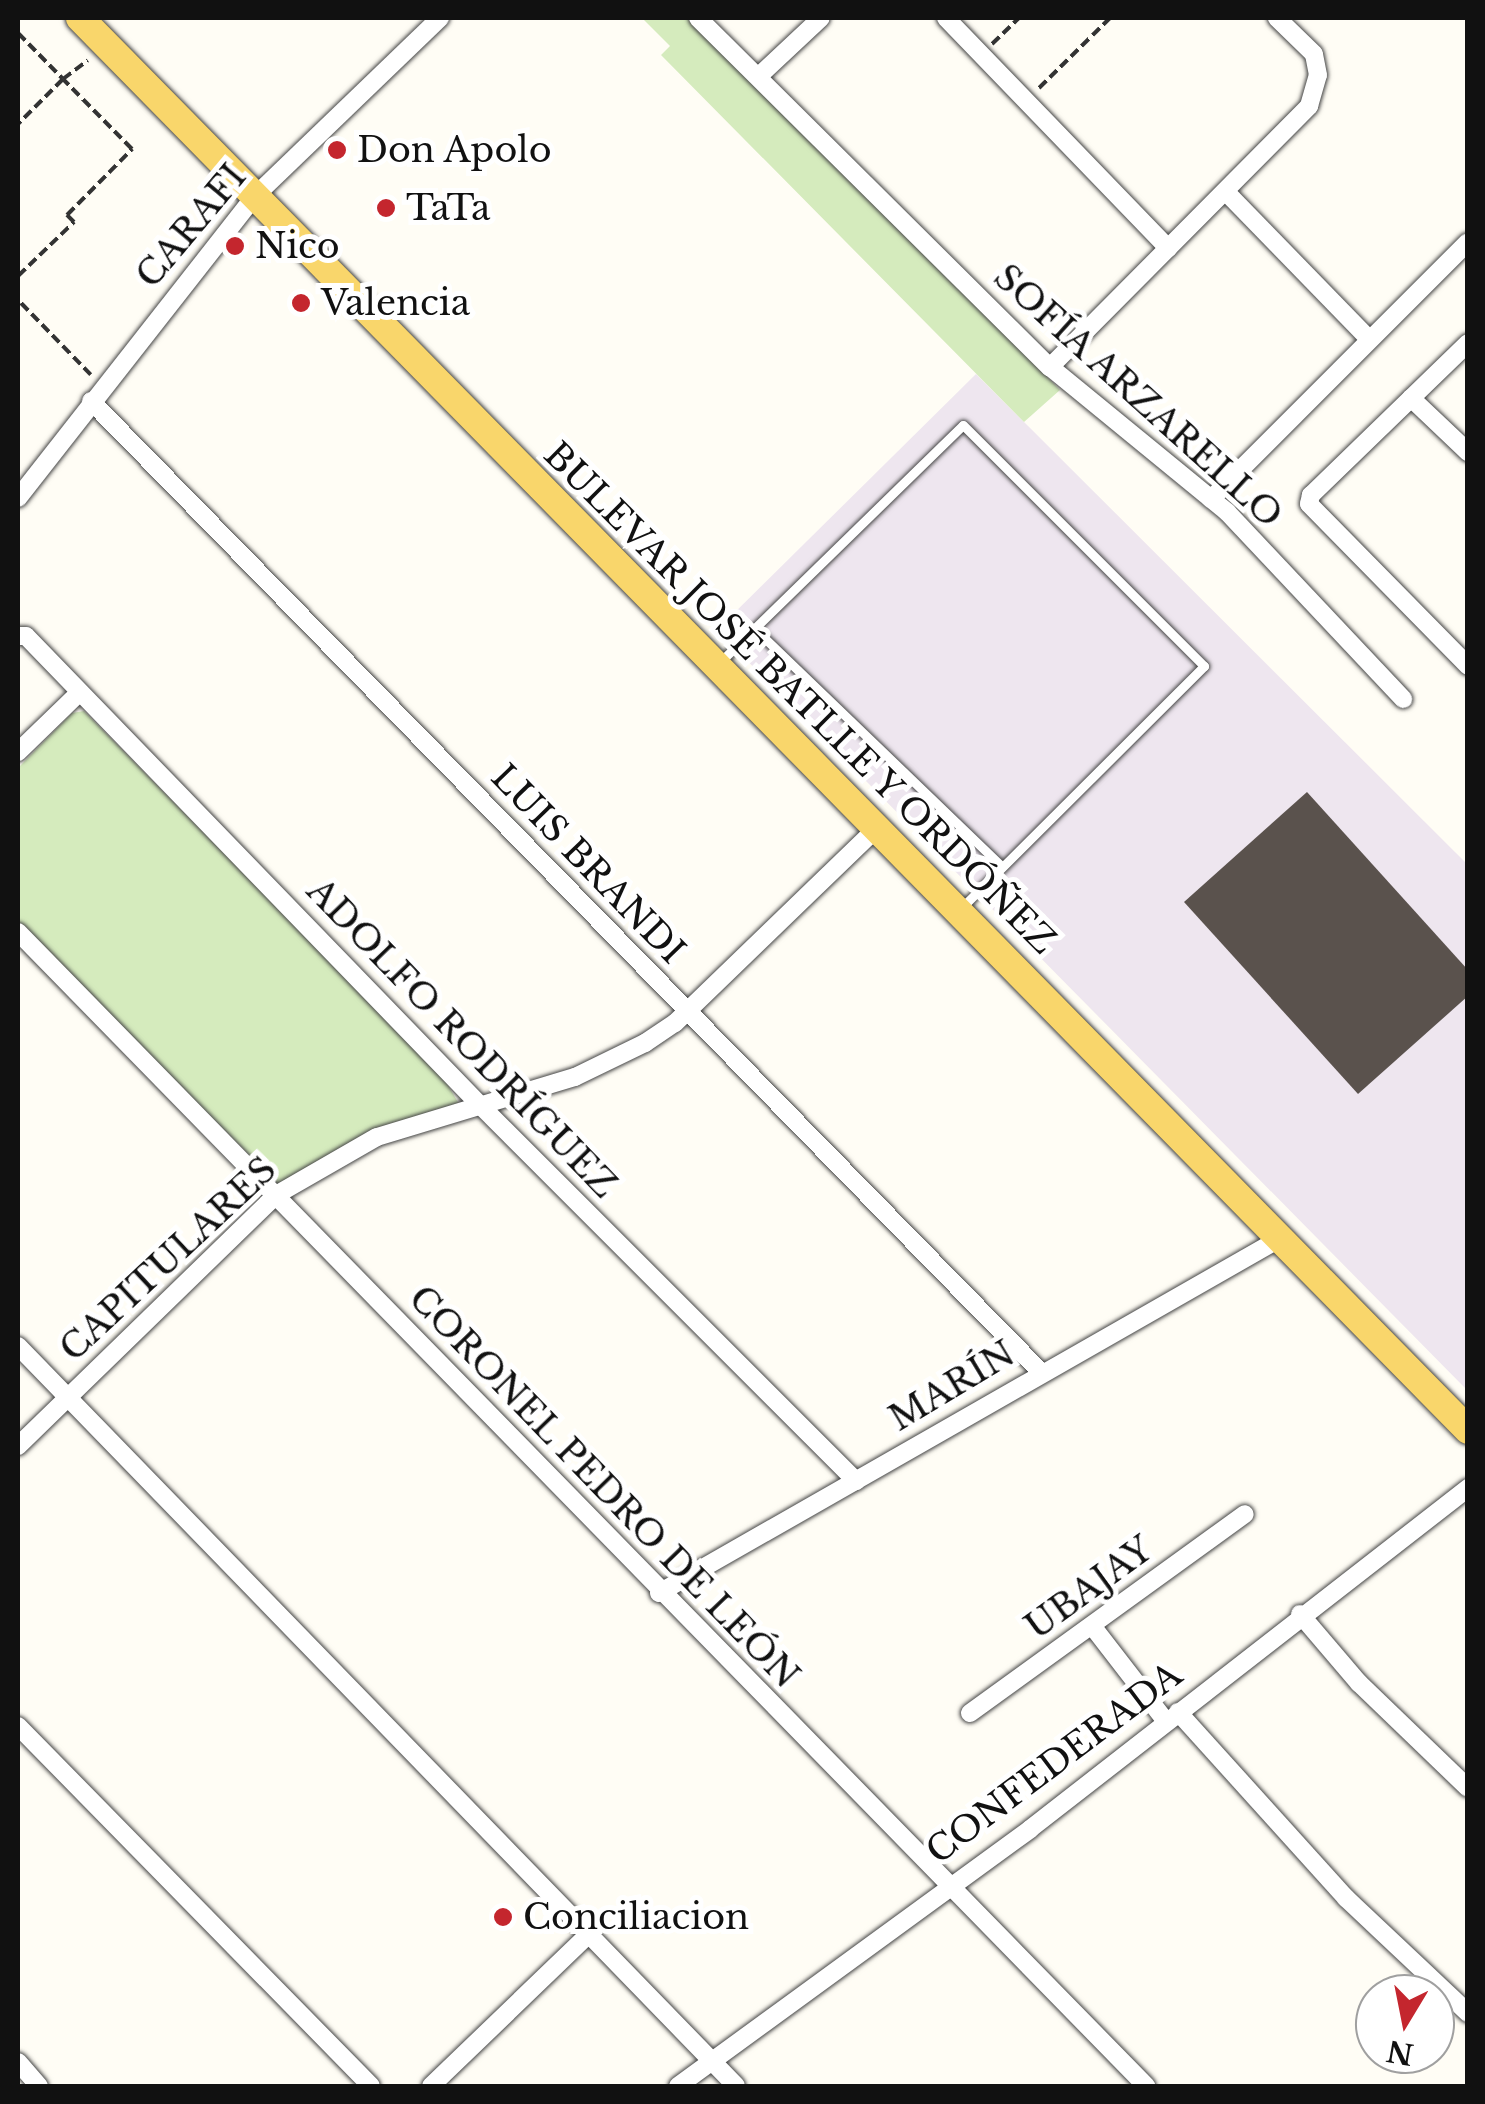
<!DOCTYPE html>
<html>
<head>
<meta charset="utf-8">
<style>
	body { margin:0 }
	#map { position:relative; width:1485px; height:2104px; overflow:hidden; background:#fffdf5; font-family:"Libre Baskerville",serif }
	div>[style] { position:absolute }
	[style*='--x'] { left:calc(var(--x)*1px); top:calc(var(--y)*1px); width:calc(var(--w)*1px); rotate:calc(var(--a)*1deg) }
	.industrial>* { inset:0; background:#eee6ef }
	.green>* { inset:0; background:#d5ebbd }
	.building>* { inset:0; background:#5a524d }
	.path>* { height:4px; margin-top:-2px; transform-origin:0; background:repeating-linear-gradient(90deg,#333 0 10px,transparent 0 15px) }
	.roads { filter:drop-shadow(0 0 2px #444) drop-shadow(0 0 2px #444) }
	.lane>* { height:9px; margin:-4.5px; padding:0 4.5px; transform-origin:4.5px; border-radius:4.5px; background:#fff }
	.street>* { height:18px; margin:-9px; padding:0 9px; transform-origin:9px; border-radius:9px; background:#fff }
	.primary>* { height:28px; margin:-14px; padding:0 14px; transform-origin:14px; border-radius:14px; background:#f9d66b }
	.dots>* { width:28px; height:28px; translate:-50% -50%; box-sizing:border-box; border:5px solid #fff; border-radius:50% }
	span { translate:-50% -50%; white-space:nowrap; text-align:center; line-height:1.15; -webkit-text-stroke:10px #fff; paint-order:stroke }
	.poi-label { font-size:35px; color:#111 }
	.left { translate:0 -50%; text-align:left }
	.street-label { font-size:35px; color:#111 }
	.frame { position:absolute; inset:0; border:20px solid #111; pointer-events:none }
	.north { position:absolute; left:1355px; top:1974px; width:100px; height:100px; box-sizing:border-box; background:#fff; border:2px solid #a0a0a0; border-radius:50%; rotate:190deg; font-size:28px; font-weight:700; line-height:40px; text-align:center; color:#111 }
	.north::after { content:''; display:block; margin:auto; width:35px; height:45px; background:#c4262e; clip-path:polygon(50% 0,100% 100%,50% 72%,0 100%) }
</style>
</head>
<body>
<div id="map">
	<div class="industrial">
		<i style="clip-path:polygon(976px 374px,1467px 864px,1467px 1390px,717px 630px)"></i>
	</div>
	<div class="green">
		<i style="clip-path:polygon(642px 18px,688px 18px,701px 25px,1060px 390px,1024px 422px,661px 55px,670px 46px)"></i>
		<i style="clip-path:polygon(84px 711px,442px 1075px,459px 1104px,358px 1140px,278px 1184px,18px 922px,18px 768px,72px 713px)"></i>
	</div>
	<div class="building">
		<i style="clip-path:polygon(1307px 792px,1468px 970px,1468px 996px,1358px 1094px,1184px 902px)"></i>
	</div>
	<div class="path">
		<i style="--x:18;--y:33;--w:64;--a:45.6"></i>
		<i style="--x:63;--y:79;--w:64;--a:135"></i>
		<i style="--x:992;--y:44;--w:37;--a:-44"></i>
		<i style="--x:1039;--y:88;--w:100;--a:-44.6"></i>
		<i style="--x:18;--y:276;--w:78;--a:-44"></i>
		<i style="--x:74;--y:222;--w:10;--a:-135"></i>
		<i style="--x:67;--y:215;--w:93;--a:-45.4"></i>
		<i style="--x:132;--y:149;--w:98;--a:-134.6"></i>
		<i style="--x:63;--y:79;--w:31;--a:-37"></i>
		<i style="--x:18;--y:300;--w:7;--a:90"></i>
		<i style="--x:21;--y:303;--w:100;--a:45.8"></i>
	</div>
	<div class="roads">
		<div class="lane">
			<i style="--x:754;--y:628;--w:344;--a:43.9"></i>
			<i style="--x:720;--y:662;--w:339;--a:-44.3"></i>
			<i style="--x:963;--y:425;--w:341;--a:45"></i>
			<i style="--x:1204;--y:666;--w:344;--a:135.1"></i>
		</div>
		<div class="street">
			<i style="--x:698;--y:18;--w:496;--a:44.8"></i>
			<i style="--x:1050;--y:367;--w:229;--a:39.3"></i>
			<i style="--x:1227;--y:512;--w:257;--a:46.7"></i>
			<i style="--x:946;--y:18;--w:320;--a:46"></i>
			<i style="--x:760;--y:75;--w:83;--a:-43.1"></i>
			<i style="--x:1226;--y:192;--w:202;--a:45.8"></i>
			<i style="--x:1468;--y:343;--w:219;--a:135.9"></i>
			<i style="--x:1311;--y:495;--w:9;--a:103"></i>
			<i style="--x:1309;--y:504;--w:227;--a:45.5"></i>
			<i style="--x:1050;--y:367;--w:368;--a:-45.2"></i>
			<i style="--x:1309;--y:106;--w:32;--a:-74"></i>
			<i style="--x:1318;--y:75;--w:21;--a:-101"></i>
			<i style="--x:1314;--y:54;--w:52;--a:-135.8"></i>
			<i style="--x:1411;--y:398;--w:79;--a:43.5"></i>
			<i style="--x:91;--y:401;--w:1357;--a:45.63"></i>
			<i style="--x:18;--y:498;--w:384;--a:-51.9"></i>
			<i style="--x:255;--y:196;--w:257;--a:-43.9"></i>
			<i style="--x:1211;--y:499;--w:363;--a:-45"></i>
			<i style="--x:18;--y:636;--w:8;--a:0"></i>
			<i style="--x:26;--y:636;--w:653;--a:45.93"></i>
			<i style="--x:480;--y:1105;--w:532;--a:45"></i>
			<i style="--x:18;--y:752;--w:86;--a:-44.1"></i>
			<i style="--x:18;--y:932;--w:1614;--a:45.65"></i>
			<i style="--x:18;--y:1346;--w:1031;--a:45.86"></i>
			<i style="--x:18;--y:1446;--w:360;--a:-44.2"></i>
			<i style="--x:276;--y:1195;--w:116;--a:-29.9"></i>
			<i style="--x:377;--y:1137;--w:207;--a:-16.9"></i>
			<i style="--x:575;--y:1077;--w:78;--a:-25.9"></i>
			<i style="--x:645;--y:1043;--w:36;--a:-34"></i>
			<i style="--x:675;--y:1023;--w:277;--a:-44"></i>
			<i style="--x:659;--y:1593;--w:716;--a:-29.72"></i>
			<i style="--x:1300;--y:1614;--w:91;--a:49.5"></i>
			<i style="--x:1359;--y:1683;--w:151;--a:43.9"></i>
			<i style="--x:1093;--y:1627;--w:116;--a:52.3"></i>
			<i style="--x:1178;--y:1712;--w:251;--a:47.9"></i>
			<i style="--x:1346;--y:1898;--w:168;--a:43.3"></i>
			<i style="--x:970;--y:1713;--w:339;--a:-35.9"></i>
			<i style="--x:18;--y:1726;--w:504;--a:45.56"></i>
			<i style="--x:18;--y:2062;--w:32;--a:49"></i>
			<i style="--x:431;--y:2086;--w:218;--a:-43.9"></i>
			<i style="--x:678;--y:2086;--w:436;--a:-36.1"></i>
			<i style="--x:1030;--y:1829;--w:555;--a:-37.9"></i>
		</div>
		<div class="primary">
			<i style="--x:80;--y:18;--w:1980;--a:45.49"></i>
		</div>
	</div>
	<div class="dots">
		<i style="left:337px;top:150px;background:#c4262e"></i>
		<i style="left:386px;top:208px;background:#c4262e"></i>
		<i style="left:235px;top:246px;background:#c4262e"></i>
		<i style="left:301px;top:303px;background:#c4262e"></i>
		<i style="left:503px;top:1917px;background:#c4262e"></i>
	</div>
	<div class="poi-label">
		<span class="left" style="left:357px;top:150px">Don Apolo</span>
		<span class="left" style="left:406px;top:208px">TaTa</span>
		<span class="left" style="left:255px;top:246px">Nico</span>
		<span class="left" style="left:321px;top:303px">Valencia</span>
		<span class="left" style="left:523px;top:1917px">Conciliacion</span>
	</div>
	<div class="street-label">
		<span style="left:191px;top:226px;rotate:-50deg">CARAFI</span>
		<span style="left:1138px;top:396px;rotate:42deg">SOFÍA ARZARELLO</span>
		<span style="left:800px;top:698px;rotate:45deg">BULEVAR JOSÉ BATLLE Y ORDÓÑEZ</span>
		<span style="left:588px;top:864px;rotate:46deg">LUIS BRANDI</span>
		<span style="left:462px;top:1038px;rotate:46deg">ADOLFO RODRÍGUEZ</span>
		<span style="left:168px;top:1259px;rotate:-43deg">CAPITULARES</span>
		<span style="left:952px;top:1386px;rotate:-31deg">MARÍN</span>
		<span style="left:604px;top:1487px;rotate:46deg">CORONEL PEDRO DE LEÓN</span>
		<span style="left:1089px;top:1588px;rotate:-36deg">UBAJAY</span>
		<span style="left:1054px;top:1763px;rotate:-37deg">CONFEDERADA</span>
	</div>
	<div class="frame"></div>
	<div class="north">N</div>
</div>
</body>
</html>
